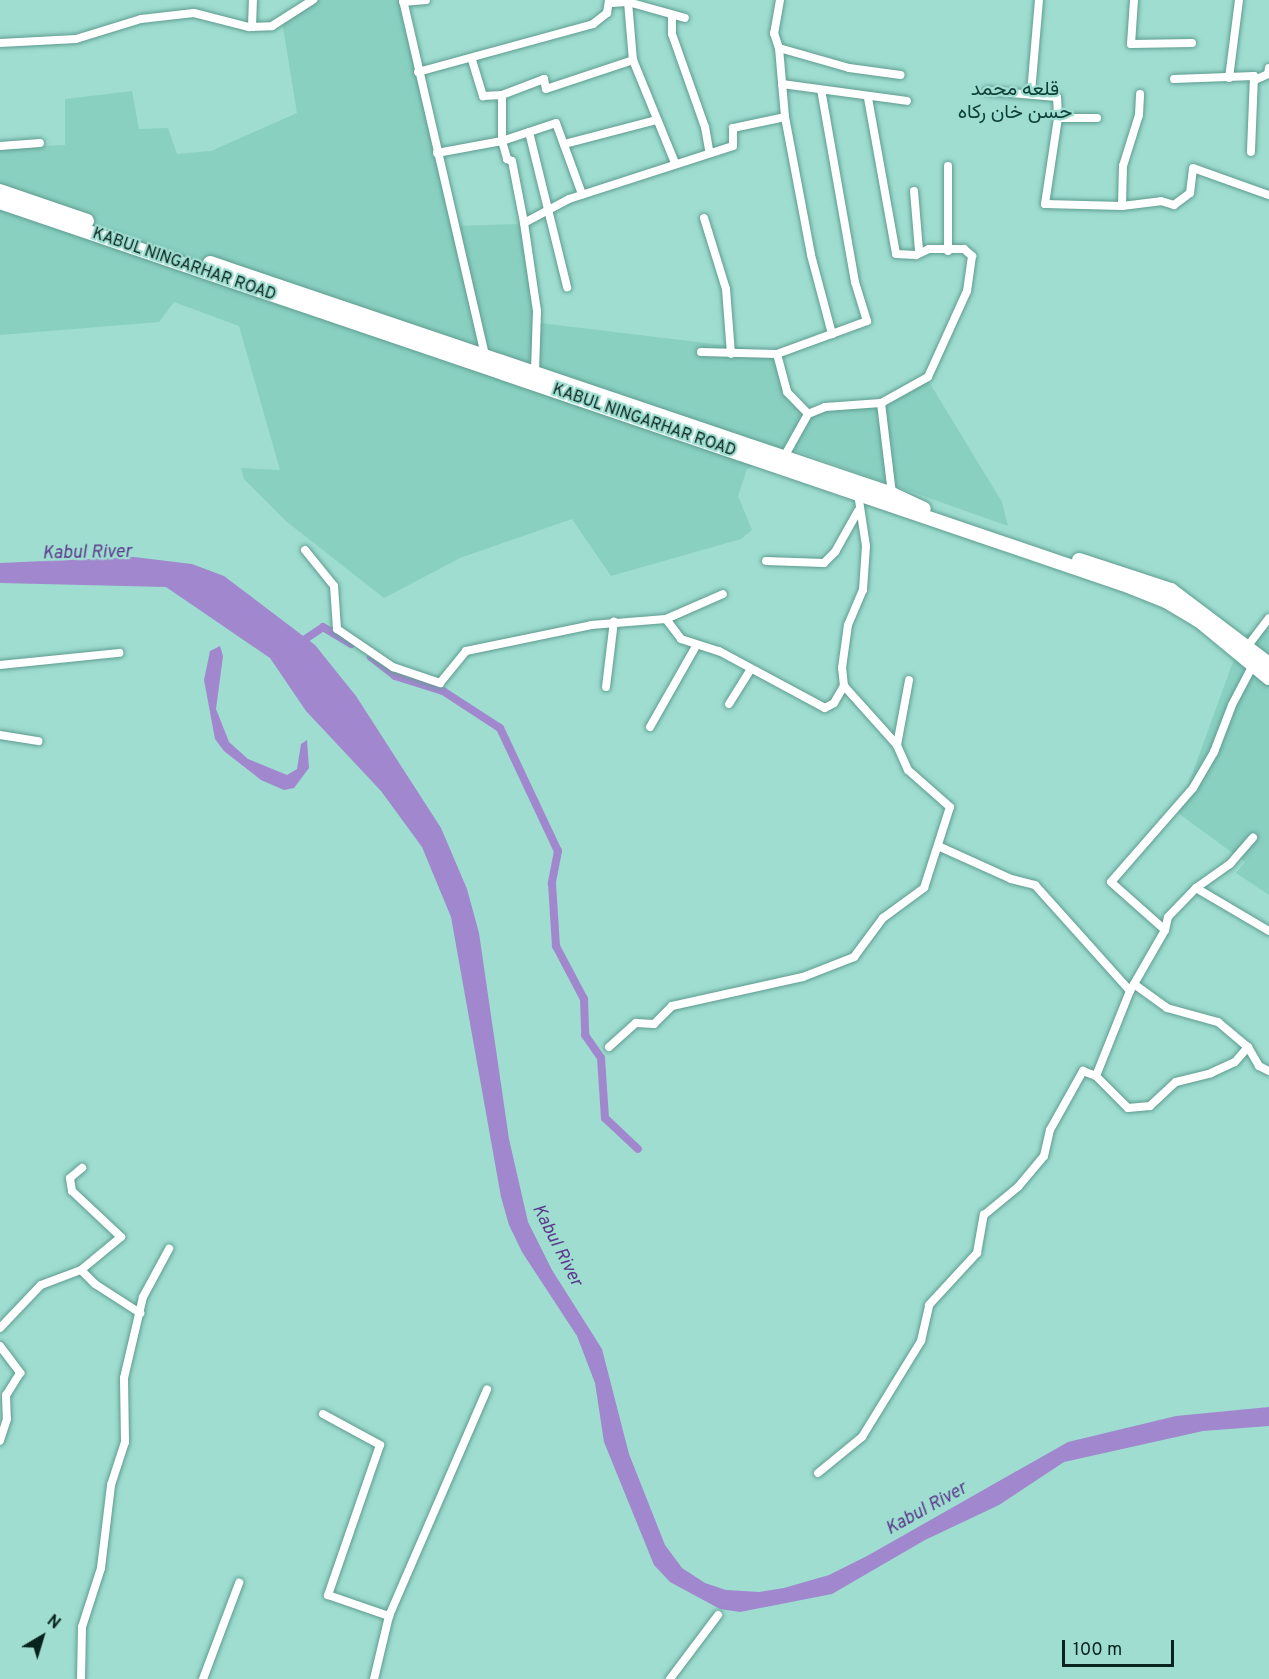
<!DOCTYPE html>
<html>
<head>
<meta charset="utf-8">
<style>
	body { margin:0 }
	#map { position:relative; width:1269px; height:1679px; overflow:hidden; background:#9eddd0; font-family:Overpass,Vazirmatn,sans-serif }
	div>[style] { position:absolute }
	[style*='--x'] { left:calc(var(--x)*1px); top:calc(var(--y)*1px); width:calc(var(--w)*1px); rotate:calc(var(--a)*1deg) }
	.built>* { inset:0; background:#89d0c1 }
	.water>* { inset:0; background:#a188ce }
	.canal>* { height:8px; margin:-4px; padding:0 4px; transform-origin:4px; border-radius:4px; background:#a188ce }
	.roads { filter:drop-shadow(0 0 2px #5f9c90) drop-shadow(0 0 2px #5f9c90) }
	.minor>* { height:8px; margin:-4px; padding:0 4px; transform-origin:4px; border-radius:4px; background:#fff }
	.trunk>* { height:14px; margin:-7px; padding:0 7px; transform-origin:7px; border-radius:7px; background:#fff }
	span { translate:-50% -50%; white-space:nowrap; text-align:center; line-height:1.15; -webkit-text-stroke:4.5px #9eddd0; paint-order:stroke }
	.street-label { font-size:16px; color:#08221d }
	.water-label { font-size:18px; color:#5b388c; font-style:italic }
	.quarter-label { font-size:20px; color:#0d3f37 }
	.north { position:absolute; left:12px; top:1607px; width:60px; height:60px; -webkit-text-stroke:4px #9eddd0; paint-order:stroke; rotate:38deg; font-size:16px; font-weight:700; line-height:24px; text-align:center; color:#08221d }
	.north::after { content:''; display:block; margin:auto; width:21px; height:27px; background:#08221d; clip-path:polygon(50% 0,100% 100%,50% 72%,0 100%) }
	.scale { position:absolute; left:1062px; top:1640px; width:112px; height:27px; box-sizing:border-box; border:3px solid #08221d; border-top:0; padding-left:8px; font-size:18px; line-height:21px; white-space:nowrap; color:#08221d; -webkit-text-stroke:4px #9eddd0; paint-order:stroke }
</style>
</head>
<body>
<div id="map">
	<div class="built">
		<i style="clip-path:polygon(315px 0,407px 0,453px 226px,522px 224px,540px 323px,772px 351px,786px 395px,809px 412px,881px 403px,926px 377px,1002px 502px,1008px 526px,788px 448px,747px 469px,738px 496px,752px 530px,741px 539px,611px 576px,572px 519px,460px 558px,384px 598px,287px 522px,244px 479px,241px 468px,280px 470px,239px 326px,174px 302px,159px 322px,0 335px,0 147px,65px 145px,65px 99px,132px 91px,139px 129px,168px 128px,177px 154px,211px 151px,297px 113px,282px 21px)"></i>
		<i style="clip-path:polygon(1269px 630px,1269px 895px,1236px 873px,1245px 862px,1178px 813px,1238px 648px,1247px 633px)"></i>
	</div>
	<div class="water">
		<i style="clip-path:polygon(134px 557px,192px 564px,224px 576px,315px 645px,356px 696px,441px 828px,467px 889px,479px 933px,509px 1139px,528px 1222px,552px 1270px,602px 1349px,629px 1454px,665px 1545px,682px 1568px,705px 1583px,726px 1590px,759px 1592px,784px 1588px,829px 1575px,867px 1556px,1068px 1442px,1176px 1416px,1269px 1407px,1269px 1426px,1203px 1431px,1064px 1462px,999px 1505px,925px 1540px,832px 1594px,740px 1612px,720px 1609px,670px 1582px,654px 1565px,604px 1442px,595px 1383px,577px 1336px,522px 1252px,509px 1225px,501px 1197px,451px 917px,422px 847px,381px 791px,306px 711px,270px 658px,166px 587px,0 583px,0 563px)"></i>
		<i style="clip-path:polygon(220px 646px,223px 656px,216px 709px,229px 742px,248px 759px,287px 775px,297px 769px,301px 744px,307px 740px,309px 768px,294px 788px,284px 790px,261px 780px,224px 751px,215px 739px,204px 680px,210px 651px)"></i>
	</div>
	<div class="canal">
		<i style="--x:298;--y:644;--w:30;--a:-34"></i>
		<i style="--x:323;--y:627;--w:33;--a:31"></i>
		<i style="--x:371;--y:657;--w:31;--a:38"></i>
		<i style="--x:395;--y:676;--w:50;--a:17.4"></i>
		<i style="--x:443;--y:691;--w:68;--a:33"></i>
		<i style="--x:500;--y:728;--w:136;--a:64.8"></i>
		<i style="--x:558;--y:851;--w:33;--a:101"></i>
		<i style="--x:552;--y:883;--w:63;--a:86.4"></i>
		<i style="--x:556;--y:946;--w:60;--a:62.2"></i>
		<i style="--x:584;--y:999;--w:36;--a:88"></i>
		<i style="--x:585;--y:1035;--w:28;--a:55"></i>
		<i style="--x:601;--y:1058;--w:60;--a:86.2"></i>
		<i style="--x:605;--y:1118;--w:45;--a:43.2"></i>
	</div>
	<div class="roads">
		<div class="minor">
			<i style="--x:403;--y:0;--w:363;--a:77"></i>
			<i style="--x:780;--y:0;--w:34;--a:100"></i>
			<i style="--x:774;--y:33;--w:16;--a:72"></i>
			<i style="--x:779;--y:48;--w:69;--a:85"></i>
			<i style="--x:785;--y:117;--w:140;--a:79.3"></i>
			<i style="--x:811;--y:255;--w:82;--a:75.1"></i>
			<i style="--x:1134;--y:0;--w:44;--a:93.9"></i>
			<i style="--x:1131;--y:44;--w:61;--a:-0.9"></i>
			<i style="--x:403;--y:2;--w:23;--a:-5"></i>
			<i style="--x:628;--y:2;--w:58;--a:85.1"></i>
			<i style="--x:633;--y:60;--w:111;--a:67.8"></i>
			<i style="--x:611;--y:3;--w:17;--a:-3"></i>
			<i style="--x:628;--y:2;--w:59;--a:15.7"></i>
			<i style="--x:672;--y:15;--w:19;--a:90"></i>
			<i style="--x:672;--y:34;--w:99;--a:70.5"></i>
			<i style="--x:705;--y:127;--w:23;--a:80"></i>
			<i style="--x:252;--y:27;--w:27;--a:-88"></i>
			<i style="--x:0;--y:43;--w:76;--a:-3"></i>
			<i style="--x:76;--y:39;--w:68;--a:-17.1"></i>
			<i style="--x:141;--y:19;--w:53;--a:-6.5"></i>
			<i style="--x:194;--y:13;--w:57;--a:14.3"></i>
			<i style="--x:249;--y:27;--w:23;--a:-2"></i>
			<i style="--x:272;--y:26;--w:49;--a:-32.4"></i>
			<i style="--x:779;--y:48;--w:73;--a:15.9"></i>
			<i style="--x:849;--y:68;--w:52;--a:7.7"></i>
			<i style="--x:472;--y:60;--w:38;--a:73"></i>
			<i style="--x:483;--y:96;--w:19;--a:-3"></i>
			<i style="--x:502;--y:95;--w:45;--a:-20.9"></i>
			<i style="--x:544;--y:79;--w:10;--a:79"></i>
			<i style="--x:546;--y:89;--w:92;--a:-18.4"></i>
			<i style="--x:418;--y:72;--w:181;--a:-15.3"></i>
			<i style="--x:593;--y:24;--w:18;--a:-38"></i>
			<i style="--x:607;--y:13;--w:13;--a:-81"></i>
			<i style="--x:1229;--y:78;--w:79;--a:-82.7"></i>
			<i style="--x:1174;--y:79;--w:80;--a:-2.1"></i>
			<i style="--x:1254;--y:76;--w:76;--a:92.3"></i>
			<i style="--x:1257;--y:79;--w:12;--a:-24"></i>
			<i style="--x:1268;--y:74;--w:6;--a:-81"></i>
			<i style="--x:782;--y:84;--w:126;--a:7.7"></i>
			<i style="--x:987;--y:91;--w:70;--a:4.9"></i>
			<i style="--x:1057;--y:97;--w:21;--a:87"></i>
			<i style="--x:1058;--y:118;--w:87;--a:98.6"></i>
			<i style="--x:1045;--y:204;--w:77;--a:1.5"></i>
			<i style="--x:1122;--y:206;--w:39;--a:-7"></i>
			<i style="--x:1161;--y:201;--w:14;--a:17"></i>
			<i style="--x:1174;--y:205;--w:20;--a:-37"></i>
			<i style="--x:1190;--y:193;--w:25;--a:-83"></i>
			<i style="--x:1193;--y:168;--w:81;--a:19.6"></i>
			<i style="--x:1031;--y:93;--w:93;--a:-85.1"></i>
			<i style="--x:502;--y:95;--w:46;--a:90"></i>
			<i style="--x:502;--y:141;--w:19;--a:74"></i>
			<i style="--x:507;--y:159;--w:5;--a:22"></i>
			<i style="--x:512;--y:161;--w:63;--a:79"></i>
			<i style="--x:524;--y:223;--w:89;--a:81.6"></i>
			<i style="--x:537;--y:311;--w:60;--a:91.9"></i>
			<i style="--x:868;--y:98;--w:158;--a:79.8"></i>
			<i style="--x:896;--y:254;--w:20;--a:3"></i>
			<i style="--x:916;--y:255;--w:14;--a:-25"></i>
			<i style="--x:929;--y:249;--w:35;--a:0"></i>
			<i style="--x:964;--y:249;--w:11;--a:41"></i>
			<i style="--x:972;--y:256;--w:35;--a:98"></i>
			<i style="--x:967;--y:291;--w:94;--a:114.4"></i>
			<i style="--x:928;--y:377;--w:54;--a:151"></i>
			<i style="--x:881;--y:403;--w:92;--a:83.1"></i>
			<i style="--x:1058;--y:118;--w:39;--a:0"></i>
			<i style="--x:529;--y:132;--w:160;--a:76.2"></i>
			<i style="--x:564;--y:144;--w:95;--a:-14.6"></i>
			<i style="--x:0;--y:146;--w:40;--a:-4.3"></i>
			<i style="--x:437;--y:153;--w:66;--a:-10.5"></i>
			<i style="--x:502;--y:141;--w:57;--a:-18.4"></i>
			<i style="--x:556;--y:123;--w:76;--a:69.9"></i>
			<i style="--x:948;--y:166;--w:85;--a:90"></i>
			<i style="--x:914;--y:191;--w:59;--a:85.2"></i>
			<i style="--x:1122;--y:206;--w:40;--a:-88.6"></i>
			<i style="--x:1123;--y:166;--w:53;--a:-72.6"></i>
			<i style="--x:1139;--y:115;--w:21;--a:-87"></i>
			<i style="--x:704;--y:218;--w:74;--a:72.8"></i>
			<i style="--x:726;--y:289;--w:65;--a:85.6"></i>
			<i style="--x:524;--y:223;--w:51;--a:-28.1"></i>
			<i style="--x:569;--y:199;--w:172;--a:-17.9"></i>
			<i style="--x:733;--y:146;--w:18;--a:-90"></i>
			<i style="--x:733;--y:128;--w:53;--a:-11.9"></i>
			<i style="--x:701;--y:352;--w:76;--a:1.5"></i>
			<i style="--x:777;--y:354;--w:96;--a:-20.1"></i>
			<i style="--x:867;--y:321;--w:41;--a:-107.1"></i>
			<i style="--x:855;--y:282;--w:195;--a:-100"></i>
			<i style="--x:777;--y:354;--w:39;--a:75"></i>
			<i style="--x:787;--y:392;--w:30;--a:46"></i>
			<i style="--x:784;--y:457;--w:49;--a:-60.8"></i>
			<i style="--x:808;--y:414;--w:18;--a:-22"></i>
			<i style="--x:825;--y:407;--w:56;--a:-4.1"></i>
			<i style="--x:305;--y:550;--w:46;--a:51.1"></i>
			<i style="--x:334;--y:586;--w:43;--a:86"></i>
			<i style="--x:337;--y:629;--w:68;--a:34.2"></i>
			<i style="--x:393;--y:667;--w:50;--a:18.8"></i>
			<i style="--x:440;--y:683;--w:41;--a:-50.9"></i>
			<i style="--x:466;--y:651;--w:128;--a:-11.7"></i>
			<i style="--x:591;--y:625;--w:75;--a:-4.6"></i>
			<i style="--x:666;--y:619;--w:62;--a:-23.7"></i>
			<i style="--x:766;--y:561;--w:58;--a:2"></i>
			<i style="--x:824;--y:563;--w:16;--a:-45"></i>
			<i style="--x:835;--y:552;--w:47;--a:-60.7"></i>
			<i style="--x:666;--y:619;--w:25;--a:53"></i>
			<i style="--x:681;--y:639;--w:40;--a:18"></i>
			<i style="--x:719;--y:651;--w:120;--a:28.3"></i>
			<i style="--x:825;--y:708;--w:10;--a:-29"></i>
			<i style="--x:834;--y:703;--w:20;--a:-60"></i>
			<i style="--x:1244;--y:651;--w:41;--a:-52.9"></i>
			<i style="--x:0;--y:665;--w:120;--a:-5.8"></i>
			<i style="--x:606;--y:687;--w:66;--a:-83.1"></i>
			<i style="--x:729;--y:704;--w:40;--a:-58"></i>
			<i style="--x:650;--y:727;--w:93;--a:-60.4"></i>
			<i style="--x:0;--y:735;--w:39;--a:9"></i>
			<i style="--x:897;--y:745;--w:66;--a:-79.5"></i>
			<i style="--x:938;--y:846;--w:80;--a:24.3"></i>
			<i style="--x:1011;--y:879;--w:25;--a:14"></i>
			<i style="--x:1035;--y:885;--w:142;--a:48.1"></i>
			<i style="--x:1130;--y:991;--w:8;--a:-60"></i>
			<i style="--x:1134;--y:984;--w:41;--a:36"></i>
			<i style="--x:1167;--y:1008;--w:53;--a:15.4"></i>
			<i style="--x:1218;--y:1022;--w:39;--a:40"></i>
			<i style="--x:1248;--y:1047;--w:22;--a:60"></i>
			<i style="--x:1259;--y:1066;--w:11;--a:27"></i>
			<i style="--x:1196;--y:888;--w:85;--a:30.5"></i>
			<i style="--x:1165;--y:930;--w:13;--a:-77"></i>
			<i style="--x:1168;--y:917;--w:40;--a:-46"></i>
			<i style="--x:1196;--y:888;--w:42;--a:-35.2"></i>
			<i style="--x:1230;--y:864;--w:35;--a:-49"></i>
			<i style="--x:1134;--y:984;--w:62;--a:-60.1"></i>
			<i style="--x:1165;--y:930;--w:72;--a:-138.4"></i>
			<i style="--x:1111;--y:882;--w:125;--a:-48.9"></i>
			<i style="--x:1193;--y:788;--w:42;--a:-59.7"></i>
			<i style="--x:1214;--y:752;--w:50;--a:-69"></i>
			<i style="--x:1232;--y:705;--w:45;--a:-62.3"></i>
			<i style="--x:609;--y:1047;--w:36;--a:-42"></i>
			<i style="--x:636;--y:1023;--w:18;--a:3"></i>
			<i style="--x:654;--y:1024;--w:25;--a:-45"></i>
			<i style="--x:672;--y:1006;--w:134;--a:-12.5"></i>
			<i style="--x:803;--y:977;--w:55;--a:-21.4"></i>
			<i style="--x:854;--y:957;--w:49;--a:-53.4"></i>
			<i style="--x:883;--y:918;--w:51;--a:-36.2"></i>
			<i style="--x:924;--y:888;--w:85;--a:-72.2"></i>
			<i style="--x:950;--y:807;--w:56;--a:-138.6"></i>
			<i style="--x:908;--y:770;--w:27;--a:-114"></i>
			<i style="--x:897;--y:745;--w:79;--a:-131.9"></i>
			<i style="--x:844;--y:686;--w:18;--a:-96"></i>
			<i style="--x:842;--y:668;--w:43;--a:-82.1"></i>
			<i style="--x:848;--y:625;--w:38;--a:-67"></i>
			<i style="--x:863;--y:590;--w:44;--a:-86.1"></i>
			<i style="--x:866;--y:546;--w:53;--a:-98.7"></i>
			<i style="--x:1096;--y:1076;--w:45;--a:45"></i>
			<i style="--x:1128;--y:1108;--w:22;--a:-5"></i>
			<i style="--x:1150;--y:1106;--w:35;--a:-43"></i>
			<i style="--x:1176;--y:1082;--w:36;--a:-14"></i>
			<i style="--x:1211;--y:1073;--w:26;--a:-25"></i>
			<i style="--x:1235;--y:1062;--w:20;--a:-49"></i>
			<i style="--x:81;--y:1270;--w:20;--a:45"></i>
			<i style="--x:95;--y:1284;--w:54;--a:32.8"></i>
			<i style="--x:0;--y:1328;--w:59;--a:-46.4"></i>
			<i style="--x:41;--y:1285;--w:43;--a:-20.6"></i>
			<i style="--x:81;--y:1270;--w:52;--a:-39.5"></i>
			<i style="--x:121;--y:1237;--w:67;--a:-136.8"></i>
			<i style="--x:72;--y:1191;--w:13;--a:-99"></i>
			<i style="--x:70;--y:1178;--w:16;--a:-40"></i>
			<i style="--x:0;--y:1346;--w:34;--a:53"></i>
			<i style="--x:20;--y:1373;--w:26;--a:122"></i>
			<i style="--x:6;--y:1395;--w:24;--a:88"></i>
			<i style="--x:7;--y:1419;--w:23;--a:108"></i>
			<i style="--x:323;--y:1414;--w:65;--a:28.5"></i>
			<i style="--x:380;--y:1445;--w:159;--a:109.1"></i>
			<i style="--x:328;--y:1595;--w:65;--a:19"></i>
			<i style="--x:818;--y:1473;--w:57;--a:-39.3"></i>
			<i style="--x:862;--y:1437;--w:113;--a:-58.4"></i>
			<i style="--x:921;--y:1341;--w:37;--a:-77"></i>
			<i style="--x:929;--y:1305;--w:71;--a:-47.3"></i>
			<i style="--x:977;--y:1253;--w:39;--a:-80"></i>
			<i style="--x:984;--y:1215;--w:44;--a:-39.5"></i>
			<i style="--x:1018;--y:1187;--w:40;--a:-50"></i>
			<i style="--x:1044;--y:1156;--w:27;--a:-77"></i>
			<i style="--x:1050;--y:1130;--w:68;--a:-60.8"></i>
			<i style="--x:1083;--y:1071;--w:14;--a:21"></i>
			<i style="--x:1096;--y:1076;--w:92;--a:-68.2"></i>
			<i style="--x:81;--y:1679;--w:52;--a:-88.9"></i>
			<i style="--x:82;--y:1627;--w:62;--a:-72.1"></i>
			<i style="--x:101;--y:1568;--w:84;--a:-83.1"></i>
			<i style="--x:111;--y:1485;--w:45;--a:-72"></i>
			<i style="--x:125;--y:1442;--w:64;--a:-90.9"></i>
			<i style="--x:124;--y:1378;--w:83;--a:-76.8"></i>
			<i style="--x:143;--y:1297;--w:55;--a:-61.6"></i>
			<i style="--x:203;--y:1679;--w:103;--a:-69.4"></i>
			<i style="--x:374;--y:1679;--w:65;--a:-76.6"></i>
			<i style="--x:389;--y:1616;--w:247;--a:-66.6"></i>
			<i style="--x:670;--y:1679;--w:80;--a:-53.1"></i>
		</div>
		<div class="trunk">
			<i style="--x:0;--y:191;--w:92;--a:19"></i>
			<i style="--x:0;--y:202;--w:1186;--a:18.79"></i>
			<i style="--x:1123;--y:584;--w:46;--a:21.6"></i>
			<i style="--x:1166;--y:601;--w:41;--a:31"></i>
			<i style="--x:1201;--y:622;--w:88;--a:39.5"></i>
			<i style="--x:210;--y:263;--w:720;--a:18.71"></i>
			<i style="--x:892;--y:494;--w:35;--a:25"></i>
			<i style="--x:1079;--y:560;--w:97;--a:18.1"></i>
			<i style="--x:1171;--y:590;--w:123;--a:37.1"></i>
		</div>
	</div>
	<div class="street-label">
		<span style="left:184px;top:265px;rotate:19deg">KABUL NINGARHAR ROAD</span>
		<span style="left:644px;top:421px;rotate:19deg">KABUL NINGARHAR ROAD</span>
	</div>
	<div class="water-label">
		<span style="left:87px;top:554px;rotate:-1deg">Kabul River</span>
		<span style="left:556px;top:1246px;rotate:63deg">Kabul River</span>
		<span style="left:927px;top:1510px;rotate:-29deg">Kabul River</span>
	</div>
	<div class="quarter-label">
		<span style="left:1015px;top:102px">قلعه محمد<br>حسن خان رکاه</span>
	</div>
	<div class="north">N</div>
	<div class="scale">100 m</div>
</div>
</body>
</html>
